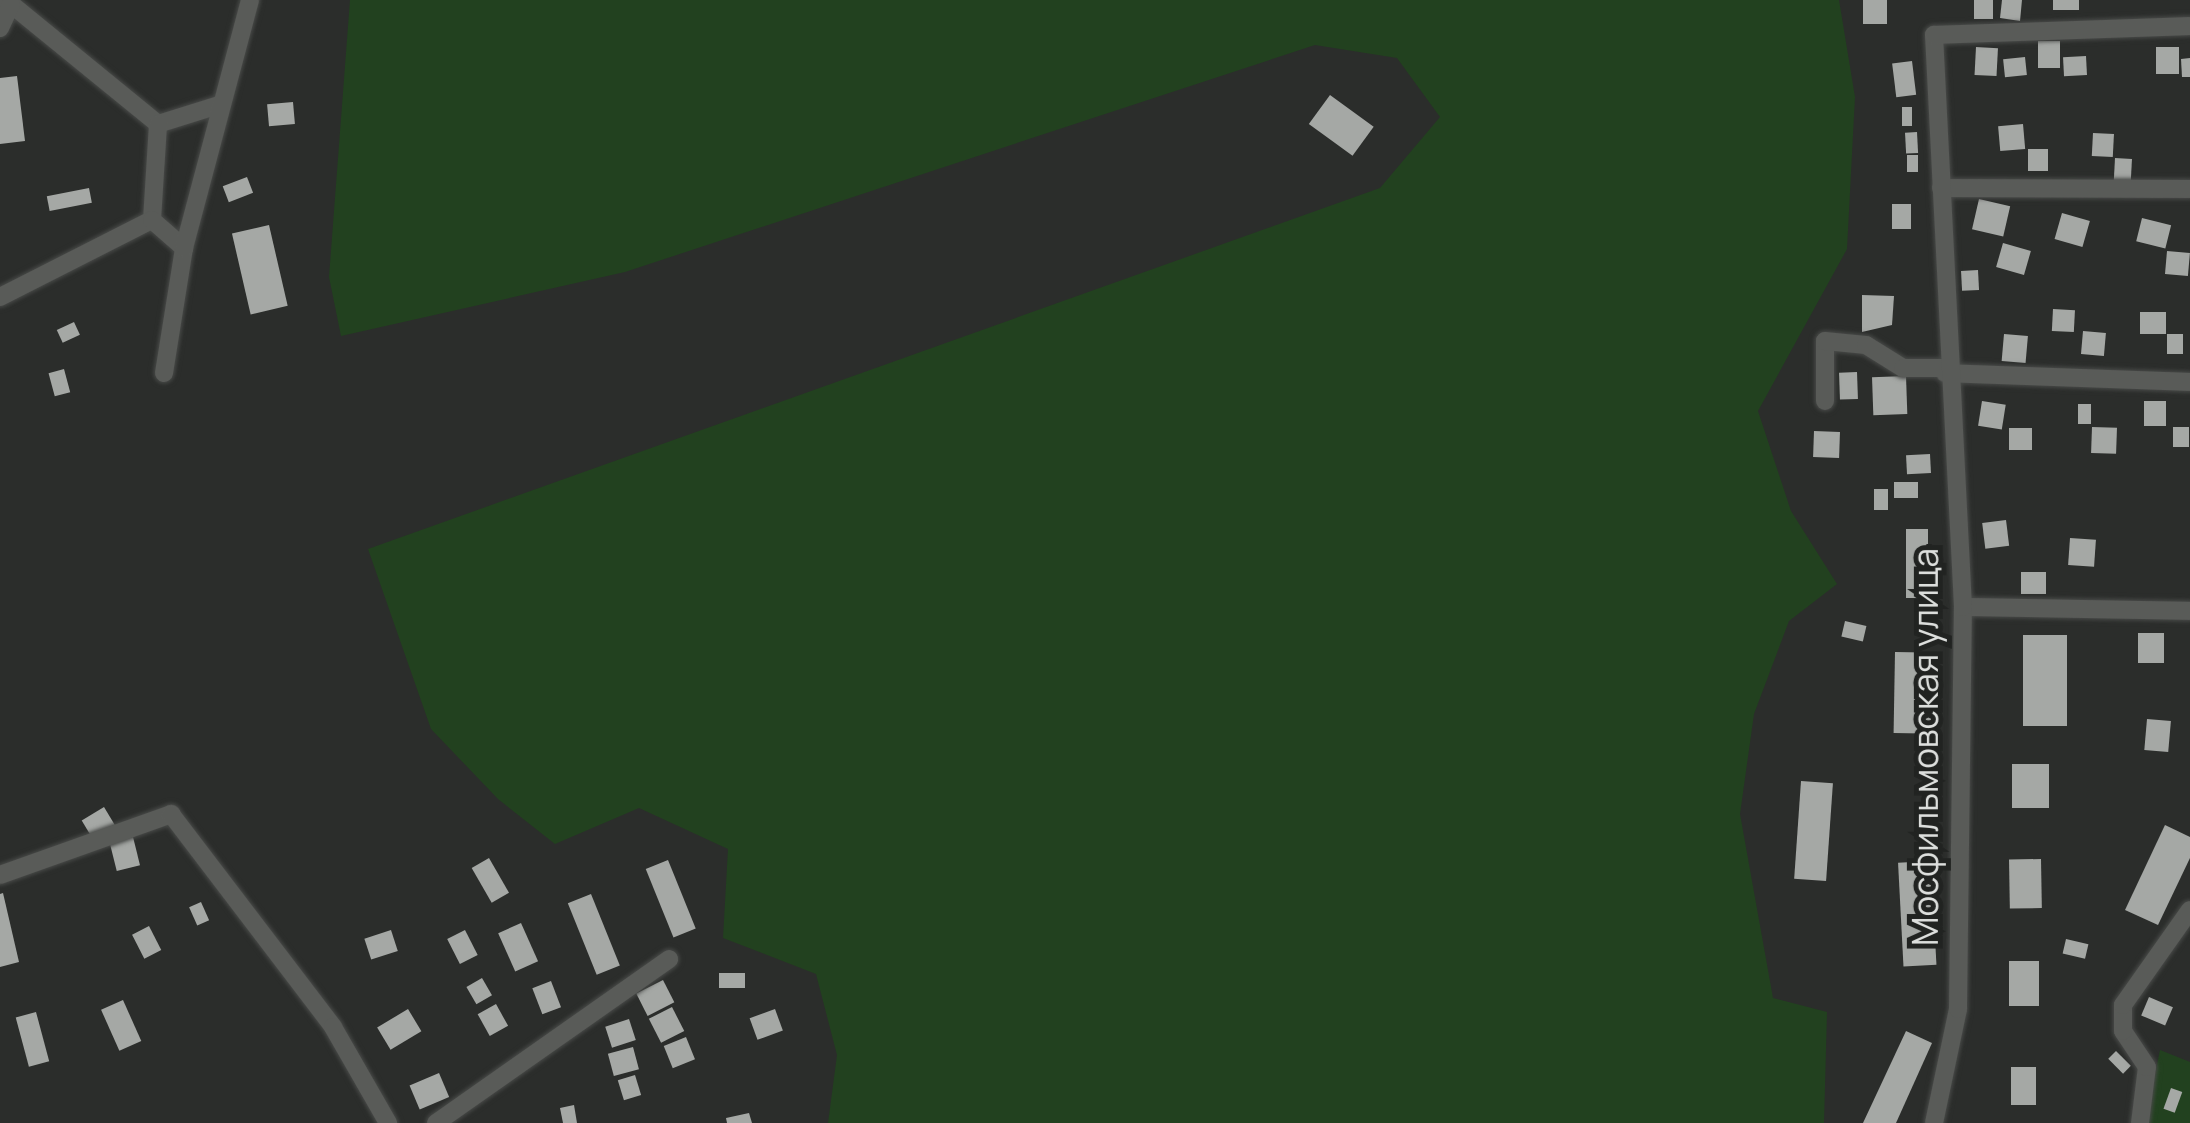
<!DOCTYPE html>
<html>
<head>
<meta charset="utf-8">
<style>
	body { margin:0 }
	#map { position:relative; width:2190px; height:1123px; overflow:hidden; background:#2b2d2b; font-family:Manrope,sans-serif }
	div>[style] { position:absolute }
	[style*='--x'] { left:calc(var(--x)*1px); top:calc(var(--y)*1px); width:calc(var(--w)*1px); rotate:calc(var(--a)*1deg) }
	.green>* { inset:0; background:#22411f }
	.building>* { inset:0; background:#a5a8a5; transform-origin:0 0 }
	.roads { filter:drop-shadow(0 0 2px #484a48) drop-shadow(0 0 2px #484a48) }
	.minor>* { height:18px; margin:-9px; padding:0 9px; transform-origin:9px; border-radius:9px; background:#595b58 }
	span { translate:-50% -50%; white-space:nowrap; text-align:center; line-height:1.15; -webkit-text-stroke:10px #212321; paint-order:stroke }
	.street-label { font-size:35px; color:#dddfdd }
</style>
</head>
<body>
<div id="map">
	<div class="green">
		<i style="clip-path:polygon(350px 0,1839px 0,1855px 97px,1847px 249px,1758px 411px,1791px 511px,1837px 584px,1789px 621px,1754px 714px,1740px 814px,1773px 998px,1827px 1012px,1824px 1123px,828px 1123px,837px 1055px,816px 974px,723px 938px,728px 849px,639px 808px,555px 844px,498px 799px,431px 729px,368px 549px,1380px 188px,1440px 117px,1397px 58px,1315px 45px,625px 272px,341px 336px,329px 277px)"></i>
		<i style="clip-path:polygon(2160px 1050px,2190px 1062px,2190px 1123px,2145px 1123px)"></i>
	</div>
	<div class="building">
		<i style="left:1863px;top:0;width:24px;height:24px"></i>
		<i style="left:1974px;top:0;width:19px;height:19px"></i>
		<i style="clip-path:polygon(2002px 0,2022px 0,2020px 21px,2000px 18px)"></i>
		<i style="left:2053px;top:0;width:26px;height:10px"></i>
		<i style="left:2038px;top:41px;width:22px;height:27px"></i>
		<i style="left:1976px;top:47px;width:22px;height:28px;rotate:3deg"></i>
		<i style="left:2156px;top:47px;width:23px;height:27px"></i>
		<i style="left:2086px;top:56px;width:19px;height:23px;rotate:87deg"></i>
		<i style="left:2025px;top:57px;width:18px;height:22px;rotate:84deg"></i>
		<i style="clip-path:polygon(2190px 58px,2190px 77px,2182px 77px,2181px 59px)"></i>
		<i style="left:1912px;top:61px;width:34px;height:20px;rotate:83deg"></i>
		<i style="clip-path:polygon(17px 76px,25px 141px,0 144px,0 78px)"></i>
		<i style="left:1330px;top:95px;width:54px;height:36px;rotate:36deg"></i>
		<i style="left:293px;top:102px;width:22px;height:26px;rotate:85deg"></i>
		<i style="left:1902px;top:107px;width:10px;height:19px"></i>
		<i style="left:2023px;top:124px;width:25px;height:25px;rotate:85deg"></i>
		<i style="left:1917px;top:132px;width:21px;height:12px;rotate:87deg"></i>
		<i style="left:2093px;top:133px;width:21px;height:23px;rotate:3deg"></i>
		<i style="left:2028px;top:149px;width:20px;height:22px"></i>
		<i style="left:1907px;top:155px;width:11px;height:17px"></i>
		<i style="left:2115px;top:158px;width:17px;height:23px;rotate:3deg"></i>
		<i style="left:247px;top:177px;width:17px;height:26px;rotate:69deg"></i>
		<i style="left:89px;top:188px;width:15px;height:43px;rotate:79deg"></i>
		<i style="left:1979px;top:199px;width:32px;height:31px;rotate:13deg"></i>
		<i style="left:1892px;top:204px;width:19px;height:25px"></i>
		<i style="left:2062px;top:213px;width:29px;height:27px;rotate:16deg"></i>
		<i style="left:2142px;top:218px;width:30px;height:24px;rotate:14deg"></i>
		<i style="left:269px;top:225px;width:83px;height:38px;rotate:77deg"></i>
		<i style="left:2003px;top:243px;width:29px;height:25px;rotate:16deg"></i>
		<i style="left:2167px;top:251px;width:23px;height:23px;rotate:5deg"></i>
		<i style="left:1978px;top:270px;width:20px;height:17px;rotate:87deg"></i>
		<i style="clip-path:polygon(1862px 295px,1894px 296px,1892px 325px,1862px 332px)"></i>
		<i style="left:2053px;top:309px;width:22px;height:22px;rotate:3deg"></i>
		<i style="left:2140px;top:312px;width:26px;height:22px"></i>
		<i style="left:74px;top:322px;width:14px;height:19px;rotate:65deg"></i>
		<i style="left:2083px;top:331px;width:23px;height:23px;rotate:5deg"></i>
		<i style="left:2004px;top:334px;width:24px;height:27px;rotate:5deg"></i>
		<i style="left:2167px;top:334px;width:16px;height:20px"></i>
		<i style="left:64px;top:369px;width:24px;height:16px;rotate:75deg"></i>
		<i style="left:1857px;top:372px;width:27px;height:18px;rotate:88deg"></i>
		<i style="left:1906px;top:376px;width:38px;height:34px;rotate:88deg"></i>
		<i style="left:1982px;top:401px;width:24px;height:25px;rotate:9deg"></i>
		<i style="left:2144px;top:401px;width:22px;height:25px"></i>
		<i style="left:2078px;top:404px;width:13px;height:20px"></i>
		<i style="left:2092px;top:427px;width:25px;height:26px;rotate:2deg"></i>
		<i style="left:2173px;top:427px;width:16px;height:20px"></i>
		<i style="left:2009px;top:428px;width:23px;height:22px"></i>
		<i style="left:1814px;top:431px;width:26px;height:26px;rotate:2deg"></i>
		<i style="left:1930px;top:454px;width:19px;height:24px;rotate:87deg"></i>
		<i style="left:1894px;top:482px;width:24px;height:16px"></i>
		<i style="left:1874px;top:489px;width:14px;height:21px"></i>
		<i style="left:2006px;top:520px;width:26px;height:24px;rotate:83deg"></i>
		<i style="left:1906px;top:529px;width:22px;height:69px"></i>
		<i style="left:2070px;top:538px;width:26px;height:27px;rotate:4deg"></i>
		<i style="left:2021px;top:572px;width:25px;height:22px"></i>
		<i style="left:1845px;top:621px;width:22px;height:16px;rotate:13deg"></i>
		<i style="left:2164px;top:633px;width:30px;height:26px;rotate:90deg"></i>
		<i style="left:2023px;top:635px;width:44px;height:91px"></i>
		<i style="left:1895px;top:652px;width:44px;height:81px;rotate:1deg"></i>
		<i style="left:2147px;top:719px;width:24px;height:31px;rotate:5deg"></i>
		<i style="left:2012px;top:764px;width:37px;height:44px"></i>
		<i style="left:1801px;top:781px;width:32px;height:98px;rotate:4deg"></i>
		<i style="left:104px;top:807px;width:21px;height:26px;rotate:59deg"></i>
		<i style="clip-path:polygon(2165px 825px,2190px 837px,2190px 858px,2158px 925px,2125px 910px)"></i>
		<i style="left:133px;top:837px;width:29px;height:24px;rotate:76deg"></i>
		<i style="left:489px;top:858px;width:40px;height:20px;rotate:60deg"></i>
		<i style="left:2041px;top:859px;width:49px;height:32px;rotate:89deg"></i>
		<i style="left:668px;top:860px;width:74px;height:24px;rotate:68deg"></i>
		<i style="left:1931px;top:861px;width:104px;height:33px;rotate:87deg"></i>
		<i style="clip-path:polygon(3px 893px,19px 962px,0 967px,0 894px)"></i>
		<i style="left:591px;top:894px;width:77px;height:25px;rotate:68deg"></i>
		<i style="left:201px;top:902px;width:20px;height:13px;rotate:66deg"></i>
		<i style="left:521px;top:923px;width:42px;height:25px;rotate:66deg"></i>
		<i style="left:149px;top:926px;width:27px;height:19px;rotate:63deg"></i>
		<i style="left:391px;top:930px;width:22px;height:28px;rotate:72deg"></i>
		<i style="left:465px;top:930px;width:28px;height:20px;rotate:63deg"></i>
		<i style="left:2066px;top:939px;width:23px;height:15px;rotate:13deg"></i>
		<i style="left:2009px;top:961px;width:30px;height:45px"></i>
		<i style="left:719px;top:973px;width:26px;height:15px"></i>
		<i style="left:482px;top:978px;width:20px;height:18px;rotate:60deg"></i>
		<i style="left:663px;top:980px;width:25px;height:30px;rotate:63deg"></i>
		<i style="left:551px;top:981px;width:28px;height:20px;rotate:69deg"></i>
		<i style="left:2149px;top:997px;width:26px;height:20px;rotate:23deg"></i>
		<i style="left:123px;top:1000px;width:45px;height:24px;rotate:66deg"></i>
		<i style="left:496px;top:1004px;width:25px;height:21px;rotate:61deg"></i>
		<i style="left:672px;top:1007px;width:27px;height:26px;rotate:63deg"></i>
		<i style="left:408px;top:1009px;width:26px;height:36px;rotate:59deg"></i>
		<i style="left:775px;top:1009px;width:23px;height:27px;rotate:70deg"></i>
		<i style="left:36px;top:1012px;width:51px;height:21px;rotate:75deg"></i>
		<i style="left:629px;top:1019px;width:22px;height:25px;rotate:72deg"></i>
		<i style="clip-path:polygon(1906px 1031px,1932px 1043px,1896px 1123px,1863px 1123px)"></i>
		<i style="left:686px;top:1037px;width:24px;height:24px;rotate:68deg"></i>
		<i style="left:633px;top:1047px;width:23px;height:26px;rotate:75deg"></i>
		<i style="left:2116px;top:1051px;width:21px;height:11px;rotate:45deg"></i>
		<i style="left:2011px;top:1067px;width:25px;height:38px"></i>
		<i style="left:439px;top:1073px;width:26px;height:32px;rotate:67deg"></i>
		<i style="left:635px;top:1075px;width:21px;height:18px;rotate:73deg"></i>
		<i style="left:2171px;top:1088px;width:12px;height:22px;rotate:20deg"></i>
		<i style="clip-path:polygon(574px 1105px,577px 1123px,563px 1123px,560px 1108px)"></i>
		<i style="clip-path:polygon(749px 1113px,752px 1123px,727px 1123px,726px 1118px)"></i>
	</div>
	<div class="roads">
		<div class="minor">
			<i style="--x:6;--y:0;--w:196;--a:39.2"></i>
			<i style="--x:158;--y:124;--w:67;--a:-17.4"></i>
			<i style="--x:0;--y:28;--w:26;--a:-65"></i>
			<i style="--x:1941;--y:188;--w:249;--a:0.2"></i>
			<i style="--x:152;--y:220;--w:96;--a:-86.4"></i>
			<i style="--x:0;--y:297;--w:170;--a:-26.9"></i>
			<i style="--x:152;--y:220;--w:43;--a:41.2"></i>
			<i style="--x:164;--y:373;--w:127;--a:-80.9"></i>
			<i style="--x:184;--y:248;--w:257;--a:-75.1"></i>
			<i style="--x:1945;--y:373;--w:245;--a:2.1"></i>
			<i style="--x:1825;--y:401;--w:60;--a:-90"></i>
			<i style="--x:1825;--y:341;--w:41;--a:5.6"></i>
			<i style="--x:1866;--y:345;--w:44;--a:31.9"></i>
			<i style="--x:1903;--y:368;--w:42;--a:0"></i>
			<i style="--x:1963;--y:607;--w:227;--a:1"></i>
			<i style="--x:0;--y:875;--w:182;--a:-19.6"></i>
			<i style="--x:171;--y:814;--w:268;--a:52.7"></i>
			<i style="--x:333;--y:1027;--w:111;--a:60.2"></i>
			<i style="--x:436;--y:1123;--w:285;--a:-35.1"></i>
			<i style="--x:1934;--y:1123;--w:116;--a:-78.1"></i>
			<i style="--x:1958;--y:1009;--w:402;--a:-89.3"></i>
			<i style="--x:1963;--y:607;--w:573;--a:-92.9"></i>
			<i style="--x:1934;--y:35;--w:256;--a:-2"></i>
			<i style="--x:2140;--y:1123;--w:56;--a:-82.9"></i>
			<i style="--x:2147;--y:1067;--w:43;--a:-123.7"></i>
			<i style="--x:2123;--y:1031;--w:26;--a:-90"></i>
			<i style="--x:2123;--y:1005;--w:116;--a:-54.8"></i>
		</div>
	</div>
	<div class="street-label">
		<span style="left:1925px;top:747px;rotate:-90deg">Мосфильмовская улица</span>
	</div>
</div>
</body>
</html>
